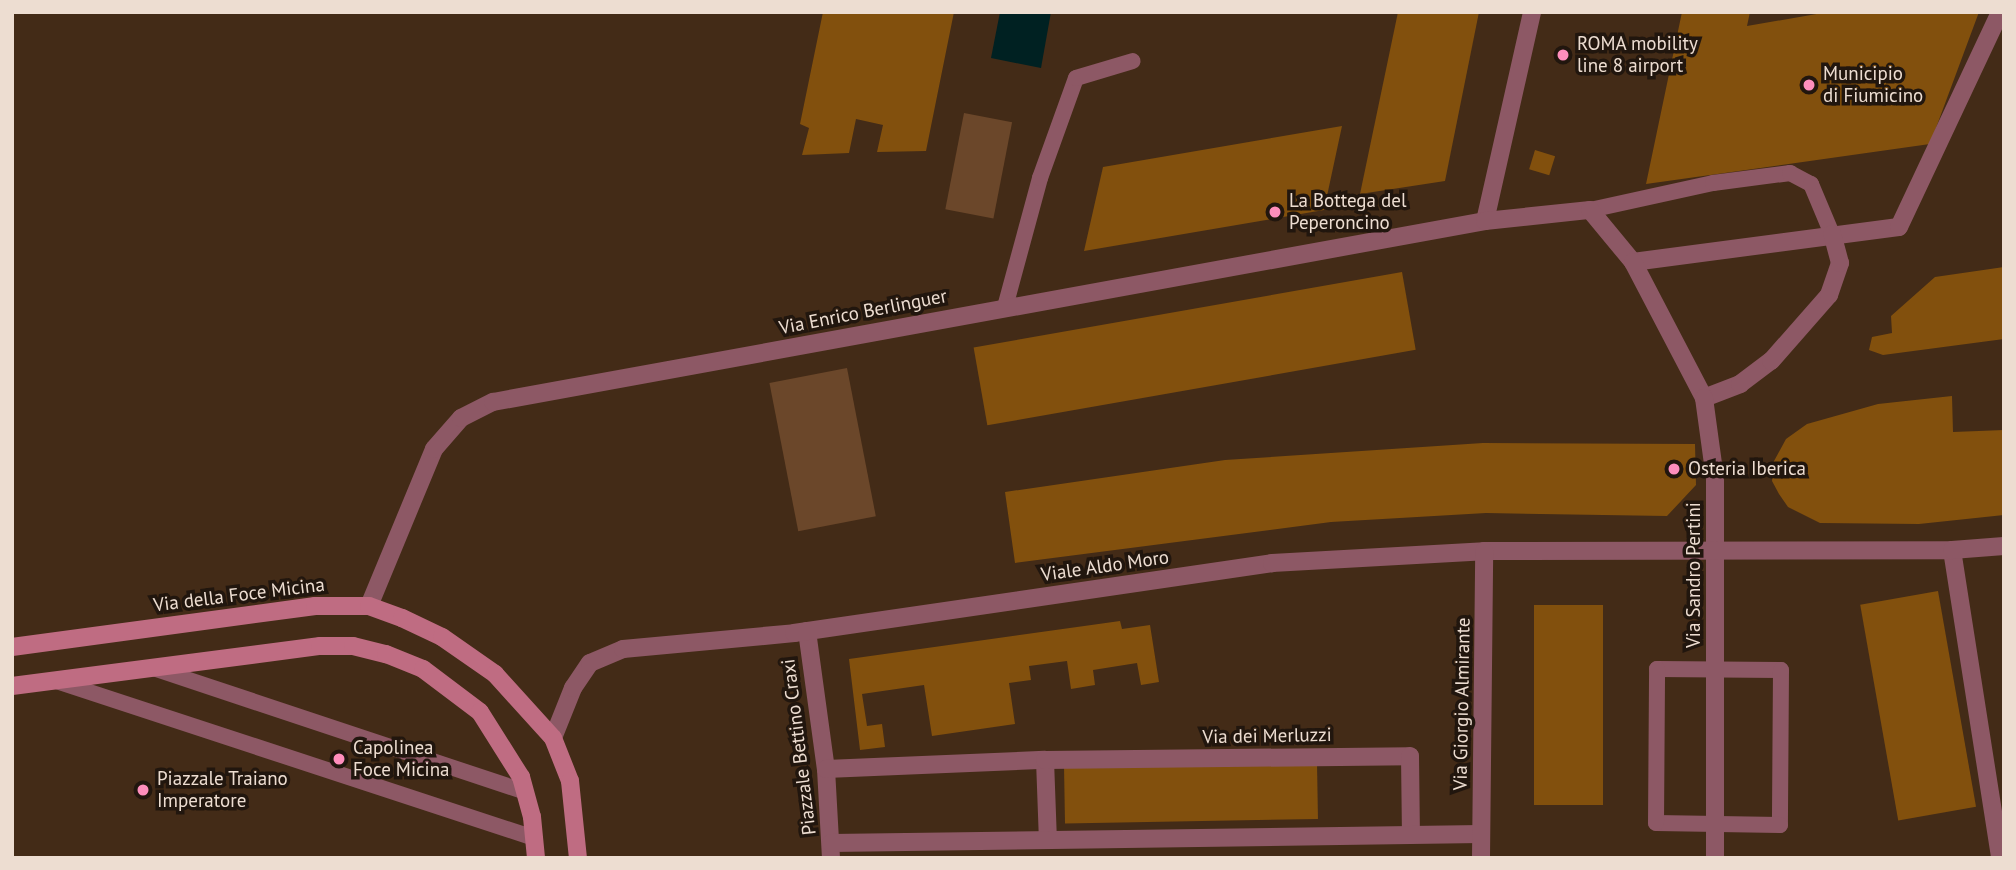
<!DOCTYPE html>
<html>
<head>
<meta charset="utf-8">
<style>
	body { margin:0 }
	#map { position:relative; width:2016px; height:870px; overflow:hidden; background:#432b17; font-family:"PT Sans",sans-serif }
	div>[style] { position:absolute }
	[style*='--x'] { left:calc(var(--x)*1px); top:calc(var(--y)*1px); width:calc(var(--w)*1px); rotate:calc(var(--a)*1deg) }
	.green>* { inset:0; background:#6b472a; transform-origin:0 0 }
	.water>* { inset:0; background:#002122 }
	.building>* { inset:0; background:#82500d; transform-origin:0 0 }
	.lane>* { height:16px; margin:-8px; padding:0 8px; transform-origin:8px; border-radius:8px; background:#8d5865 }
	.street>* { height:18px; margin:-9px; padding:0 9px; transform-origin:9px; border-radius:9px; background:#8d5865 }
	.secondary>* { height:18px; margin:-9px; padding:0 9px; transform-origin:9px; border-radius:9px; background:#bf6c82 }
	.dots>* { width:19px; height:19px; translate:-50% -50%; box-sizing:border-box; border:4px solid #21160e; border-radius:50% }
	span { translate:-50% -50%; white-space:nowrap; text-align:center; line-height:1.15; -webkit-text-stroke:7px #21160e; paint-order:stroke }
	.poi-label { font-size:19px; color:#edddd1 }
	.left { translate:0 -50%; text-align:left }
	.street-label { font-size:19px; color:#edddd1 }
	.frame { position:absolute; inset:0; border:14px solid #edddd1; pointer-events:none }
</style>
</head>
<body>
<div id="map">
	<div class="green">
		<i style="left:964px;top:113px;width:49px;height:98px;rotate:11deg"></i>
		<i style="left:847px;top:368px;width:151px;height:79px;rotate:79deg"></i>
	</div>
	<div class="water">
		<i style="clip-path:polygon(1000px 12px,1051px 12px,1041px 68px,991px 58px)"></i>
	</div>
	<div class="building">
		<i style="clip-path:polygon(823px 12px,954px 12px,926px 151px,877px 152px,883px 125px,856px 119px,849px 153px,802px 155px,809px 128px,800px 124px)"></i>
		<i style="clip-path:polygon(1398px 12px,1479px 12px,1445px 181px,1360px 194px)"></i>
		<i style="clip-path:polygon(1682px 12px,1750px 12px,1747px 26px,1828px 12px,1979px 12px,1930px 144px,1646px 184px)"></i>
		<i style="clip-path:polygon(1342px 126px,1324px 210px,1084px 251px,1103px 167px)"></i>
		<i style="left:1535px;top:150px;width:21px;height:20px;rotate:17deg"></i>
		<i style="clip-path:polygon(2004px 267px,2004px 339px,1883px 355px,1869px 350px,1872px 337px,1892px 333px,1891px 316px,1935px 277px)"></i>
		<i style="left:1402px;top:272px;width:79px;height:435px;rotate:80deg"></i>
		<i style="clip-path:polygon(1952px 396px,1953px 432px,2004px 430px,2004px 515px,1919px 524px,1820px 523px,1788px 507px,1779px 494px,1772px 481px,1774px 461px,1786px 439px,1807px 424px,1878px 404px)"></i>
		<i style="clip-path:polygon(1483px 443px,1695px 444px,1696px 485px,1667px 516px,1486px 513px,1331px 522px,1015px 563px,1005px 492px,1225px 460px)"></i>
		<i style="left:1938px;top:591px;width:219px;height:79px;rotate:80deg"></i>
		<i style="left:1534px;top:605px;width:69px;height:200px"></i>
		<i style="clip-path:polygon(1120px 621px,1122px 629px,1150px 625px,1159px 682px,1141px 685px,1137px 663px,1093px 670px,1095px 685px,1071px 689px,1067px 661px,1029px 666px,1031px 680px,1009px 683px,1015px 724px,932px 736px,924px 685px,862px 694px,867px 726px,882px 724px,885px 747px,860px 750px,849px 659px)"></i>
		<i style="left:1317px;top:763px;width:56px;height:253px;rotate:89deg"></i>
	</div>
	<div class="lane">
		<i style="--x:1590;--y:210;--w:126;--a:-12.4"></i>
		<i style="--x:1713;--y:183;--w:78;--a:-7.4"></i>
		<i style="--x:1790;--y:173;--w:24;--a:28"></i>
		<i style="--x:1811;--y:184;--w:54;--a:67.2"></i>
		<i style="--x:1005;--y:307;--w:134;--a:-74.8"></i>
		<i style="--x:1040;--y:178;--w:106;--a:-70.2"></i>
		<i style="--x:1076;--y:78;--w:59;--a:-16.6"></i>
		<i style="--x:153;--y:668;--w:392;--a:18.4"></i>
		<i style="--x:1657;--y:669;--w:124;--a:0.5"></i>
		<i style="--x:1781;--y:670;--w:155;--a:90.4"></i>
		<i style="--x:1780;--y:825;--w:124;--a:-179.1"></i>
		<i style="--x:1656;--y:823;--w:154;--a:-89.6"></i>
		<i style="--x:53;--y:680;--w:506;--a:18.18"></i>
	</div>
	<div class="street">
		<i style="--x:1485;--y:221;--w:214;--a:-77.3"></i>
		<i style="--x:1633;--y:262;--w:268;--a:-7.5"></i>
		<i style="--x:1899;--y:227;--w:238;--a:-64.8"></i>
		<i style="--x:1704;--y:398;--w:39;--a:-21"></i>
		<i style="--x:1740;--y:384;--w:39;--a:-37"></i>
		<i style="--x:1771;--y:361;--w:88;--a:-48.7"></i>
		<i style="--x:1829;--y:295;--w:34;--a:-71"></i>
		<i style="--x:1840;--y:263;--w:30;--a:-105"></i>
		<i style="--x:1952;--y:550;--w:312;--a:81.1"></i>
		<i style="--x:369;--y:606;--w:170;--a:-67.5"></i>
		<i style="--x:434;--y:449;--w:41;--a:-48.9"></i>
		<i style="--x:461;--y:418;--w:36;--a:-27"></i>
		<i style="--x:493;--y:402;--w:1008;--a:-10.34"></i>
		<i style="--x:1485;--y:221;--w:106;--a:-6"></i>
		<i style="--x:1590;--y:210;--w:67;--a:50.4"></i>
		<i style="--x:1633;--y:262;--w:153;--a:62.4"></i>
		<i style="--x:1704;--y:398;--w:81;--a:82.2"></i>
		<i style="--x:1715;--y:478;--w:380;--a:90"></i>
		<i style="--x:807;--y:631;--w:139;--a:82.2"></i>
		<i style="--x:826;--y:769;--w:89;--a:86.8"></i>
		<i style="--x:553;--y:738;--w:54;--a:-68.2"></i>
		<i style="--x:573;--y:688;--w:30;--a:-56"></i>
		<i style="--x:590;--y:663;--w:36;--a:-23"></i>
		<i style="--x:623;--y:649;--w:172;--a:-5.3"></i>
		<i style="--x:794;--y:633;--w:483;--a:-8.3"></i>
		<i style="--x:1272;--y:563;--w:212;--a:-3.2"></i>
		<i style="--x:1484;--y:551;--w:468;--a:-0.1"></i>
		<i style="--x:1952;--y:550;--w:52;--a:-4.4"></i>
		<i style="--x:1045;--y:760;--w:80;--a:87.9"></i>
		<i style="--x:826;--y:769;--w:219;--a:-2.4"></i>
		<i style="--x:1045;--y:760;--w:365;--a:-0.6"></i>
		<i style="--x:1410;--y:756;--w:79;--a:89.3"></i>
		<i style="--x:831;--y:843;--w:650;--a:-0.79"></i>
		<i style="--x:1481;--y:858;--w:307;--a:-89.4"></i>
	</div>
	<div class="secondary">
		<i style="--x:12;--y:647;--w:306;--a:-7.7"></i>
		<i style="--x:315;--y:606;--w:54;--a:0"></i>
		<i style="--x:369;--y:606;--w:35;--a:20"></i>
		<i style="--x:402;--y:618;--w:44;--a:25.4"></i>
		<i style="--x:442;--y:637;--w:65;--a:34.9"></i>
		<i style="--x:495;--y:674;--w:86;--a:47.8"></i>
		<i style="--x:553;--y:738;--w:46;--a:68.4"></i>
		<i style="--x:570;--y:781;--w:77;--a:84.1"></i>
		<i style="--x:12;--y:686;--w:311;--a:-7.4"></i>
		<i style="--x:320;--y:646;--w:33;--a:0"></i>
		<i style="--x:353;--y:646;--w:34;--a:14"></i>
		<i style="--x:386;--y:654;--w:40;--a:22"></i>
		<i style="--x:423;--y:669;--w:71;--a:37"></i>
		<i style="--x:480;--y:712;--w:77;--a:57.8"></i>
		<i style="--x:521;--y:777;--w:41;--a:74.6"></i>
		<i style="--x:532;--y:817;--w:41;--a:84.4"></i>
	</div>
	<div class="dots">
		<i style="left:1563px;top:55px;background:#fe8ebc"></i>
		<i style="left:1809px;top:85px;background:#fe8ebc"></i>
		<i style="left:1275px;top:212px;background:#fe8ebc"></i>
		<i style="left:1674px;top:469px;background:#fe8ebc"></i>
		<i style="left:339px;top:759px;background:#fe8ebc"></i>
		<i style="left:143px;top:790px;background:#fe8ebc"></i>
	</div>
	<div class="poi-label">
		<span class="left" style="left:1577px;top:55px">ROMA mobility<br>line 8 airport</span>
		<span class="left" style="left:1823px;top:85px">Municipio<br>di Fiumicino</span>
		<span class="left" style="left:1289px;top:212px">La Bottega del<br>Peperoncino</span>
		<span class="left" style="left:1688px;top:469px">Osteria Iberica</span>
		<span class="left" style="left:353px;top:759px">Capolinea<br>Foce Micina</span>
		<span class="left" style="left:157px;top:790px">Piazzale Traiano<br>Imperatore</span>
	</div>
	<div class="street-label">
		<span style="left:863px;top:312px;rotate:-11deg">Via Enrico Berlinguer</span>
		<span style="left:1105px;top:566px;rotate:-8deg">Viale Aldo Moro</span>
		<span style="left:1694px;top:575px;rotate:-90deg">Via Sandro Pertini</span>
		<span style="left:239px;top:595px;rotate:-7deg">Via della Foce Micina</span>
		<span style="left:1462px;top:704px;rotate:-89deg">Via Giorgio Almirante</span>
		<span style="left:1267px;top:736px;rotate:-1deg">Via dei Merluzzi</span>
		<span style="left:799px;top:747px;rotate:-97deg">Piazzale Bettino Craxi</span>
	</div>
	<div class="frame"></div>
</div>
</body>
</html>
